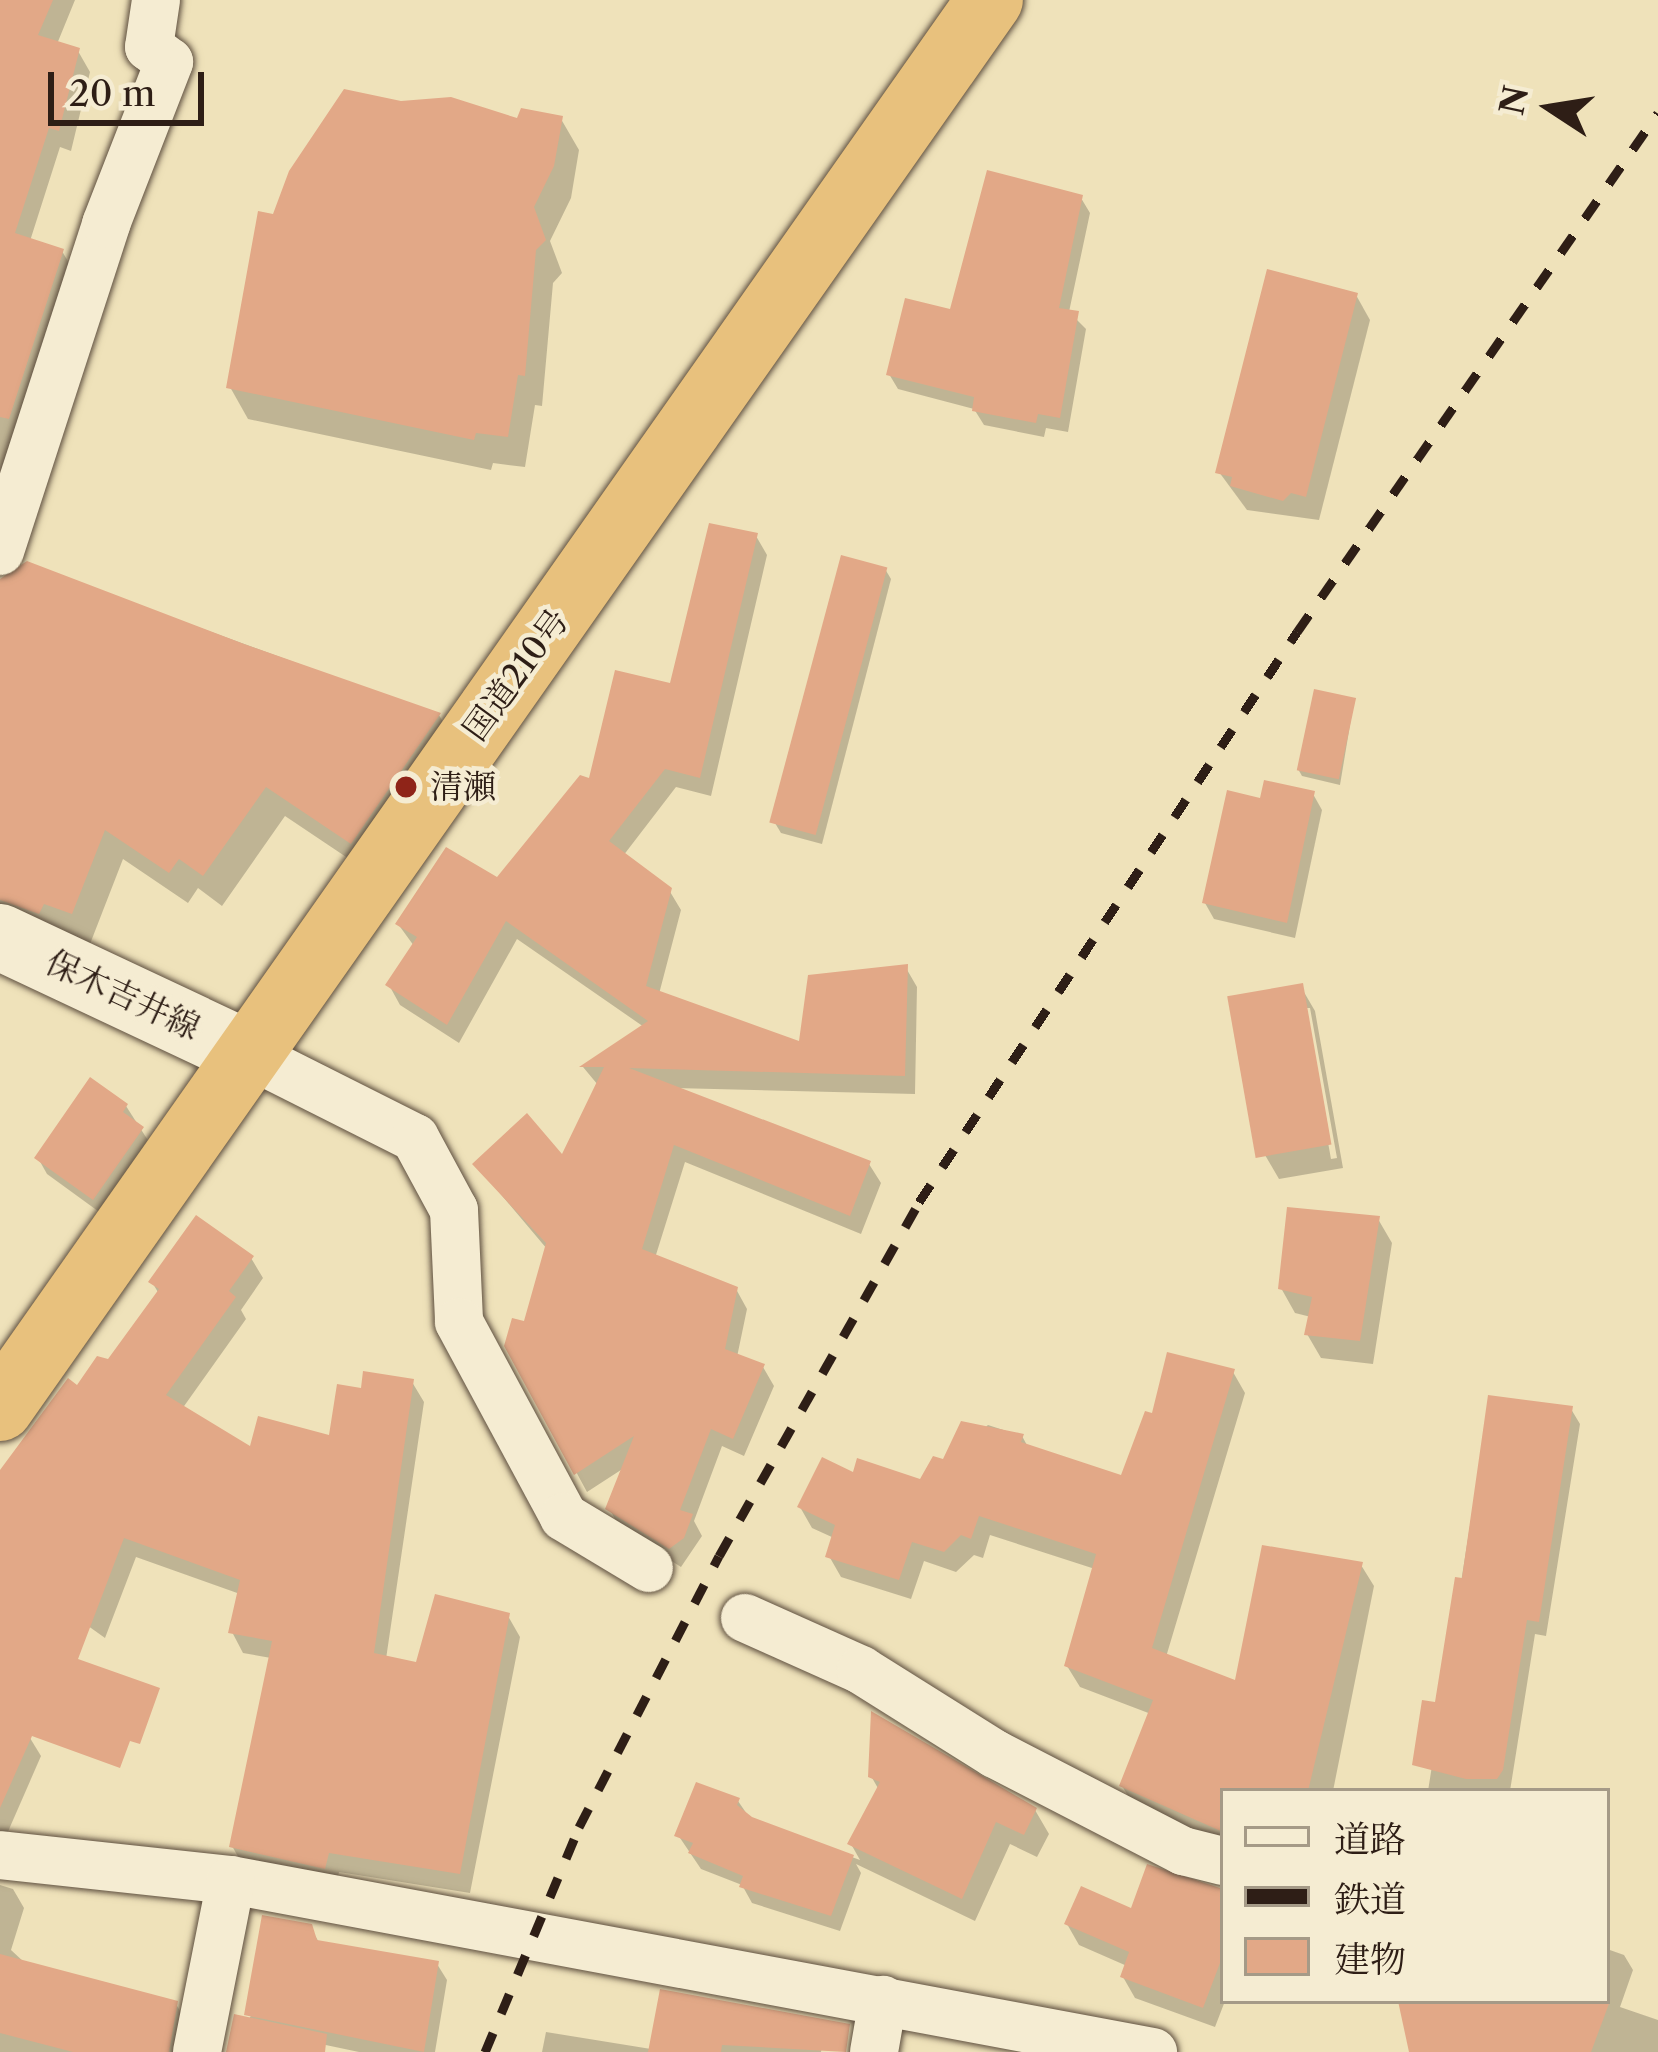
<!DOCTYPE html>
<html>
<head>
<meta charset="utf-8">
<style>
	body { margin:0 }
	#map { position:relative; width:1658px; height:2052px; overflow:hidden; background:#efe2ba; font-family:"Libre Caslon Text","Noto Serif JP",serif }
	div>[style] { position:absolute }
	[style*='--x'] { left:calc(var(--x)*1px); top:calc(var(--y)*1px); width:calc(var(--w)*1px); rotate:calc(var(--a)*1deg) }
	.shadow>* { inset:0; background:#0003 }
	.building>* { inset:0; background:#e2a887; transform-origin:0 0 }
	.roads { filter:drop-shadow(0 0 3px #5e4f3f) drop-shadow(0 0 3px #5e4f3f) }
	.minor>* { height:48px; margin:-24px; padding:0 24px; transform-origin:24px; border-radius:24px; background:#f5ecd2 }
	.secondary>* { height:66px; margin:-33px; padding:0 33px; transform-origin:33px; border-radius:33px; background:#f5ecd2 }
	.trunk>* { height:66px; margin:-33px; padding:0 33px; transform-origin:33px; border-radius:33px; background:#e8c17d }
	.rail>* { height:9px; margin-top:-4.5px; transform-origin:0; background:repeating-linear-gradient(90deg,#2e1e16 0 21px,transparent 0 42px) }
	.dots>* { width:33px; height:33px; translate:-50% -50%; box-sizing:border-box; border:6px solid #f5ecd2; border-radius:50% }
	span { translate:-50% -50%; white-space:nowrap; text-align:center; line-height:1.15; -webkit-text-stroke:9px #f5ecd2; paint-order:stroke }
	.street-label { font-size:33px; color:#2e1e16 }
	.poi-label { font-size:33px; color:#2e1e16 }
	.left { translate:0 -50%; text-align:left }
	.legend { position:absolute; left:1220px; top:1788px; width:390px; height:216px; box-sizing:border-box; background:#f5ecd2; border:3px solid #a59a87; margin:0; padding:15px 21px; list-style:none; font-size:36px; color:#2e1e16 }
	.legend li { display:flex; align-items:center; gap:24px; height:60px }
	.legend b { width:60px; border:3px solid #a59a87 }
	.north { position:absolute; left:1490px; top:48px; width:120px; height:120px; -webkit-text-stroke:9px #f5ecd2; paint-order:stroke; rotate:282deg; font-size:33px; font-weight:700; line-height:48px; text-align:center; color:#2e1e16 }
	.north::after { content:''; display:block; margin:auto; width:42px; height:54px; background:#2e1e16; clip-path:polygon(50% 0,100% 100%,50% 72%,0 100%) }
	.scale { position:absolute; left:48px; top:72px; width:156px; height:54px; box-sizing:border-box; border:6px solid #2e1e16; border-top:0; padding-left:15px; font-size:36px; line-height:42px; white-space:nowrap; color:#2e1e16; -webkit-text-stroke:9px #f5ecd2; paint-order:stroke }
</style>
</head>
<body>
<div id="map">
	<div class="shadow">
		<i style="clip-path:polygon(0 0,75px 0,57px 44px,78px 51px,90px 72px,71px 151px,60px 147px,30px 241px,62px 251px,74px 272px,0 510px)"></i>
		<i style="clip-path:polygon(561px 119px,579px 150px,571px 198px,550px 241px,562px 273px,553px 283px,542px 406px,535px 405px,525px 467px,493px 463px,491px 470px,248px 419px,230px 387px,275px 217px,518px 122px)"></i>
		<i style="clip-path:polygon(1081px 198px,1090px 213px,1069px 312px,1086px 329px,1068px 432px,1046px 428px,1044px 437px,984px 425px,974px 409px,898px 389px,889px 374px)"></i>
		<i style="clip-path:polygon(1356px 295px,1370px 320px,1319px 520px,1247px 510px,1219px 472px)"></i>
		<i style="clip-path:polygon(756px 536px,767px 555px,711px 796px,676px 787px,623px 856px,669px 890px,681px 910px,659px 994px,802px 1045px,906px 968px,917px 987px,915px 1094px,674px 1088px,869px 1164px,881px 1183px,861px 1234px,685px 1162px,655px 1258px,736px 1289px,747px 1309px,737px 1357px,763px 1367px,774px 1386px,744px 1456px,722px 1446px,694px 1521px,702px 1536px,681px 1567px,620px 1528px,609px 1508px,624px 1468px,587px 1492px,508px 1346px,526px 1324px,547px 1249px,476px 1165px,563px 1159px,598px 1085px,583px 1067px,644px 1027px,517px 939px,459px 1043px,400px 1005px,389px 985px,414px 946px,398px 924px,497px 881px,591px 782px,672px 687px)"></i>
		<i style="clip-path:polygon(28px 565px,439px 715px,457px 746px,370px 873px,285px 816px,222px 906px,198px 888px,188px 903px,123px 859px,90px 944px,0 913px,0 638px)"></i>
		<i style="clip-path:polygon(885px 569px,891px 579px,822px 844px,781px 833px,775px 823px)"></i>
		<i style="clip-path:polygon(1354px 701px,1340px 785px,1302px 776px,1298px 769px)"></i>
		<i style="clip-path:polygon(1313px 794px,1322px 810px,1295px 938px,1214px 919px,1205px 903px,1263px 801px)"></i>
		<i style="clip-path:polygon(evenodd,1301px 987px,1315px 1011px,1343px 1168px,1279px 1179px,1265px 1155px,1301px 987px,1304px 1008px,1310px 1008px,1337px 1158px,1331px 1159px,1304px 1008px)"></i>
		<i style="clip-path:polygon(126px 1106px,151px 1145px,102px 1214px,47px 1174px,38px 1158px)"></i>
		<i style="clip-path:polygon(1378px 1219px,1392px 1243px,1373px 1364px,1321px 1358px,1307px 1334px,1311px 1317px,1295px 1313px,1281px 1288px)"></i>
		<i style="clip-path:polygon(251px 1258px,263px 1278px,241px 1310px,246px 1319px,182px 1409px,252px 1451px,332px 1438px,363px 1391px,412px 1382px,424px 1402px,386px 1659px,418px 1665px,508px 1616px,520px 1637px,470px 1893px,339px 1872px,336px 1888px,244px 1867px,232px 1846px,271px 1658px,243px 1653px,232px 1632px,240px 1594px,136px 1557px,105px 1638px,0 1563px,0 1475px,110px 1363px,159px 1294px,152px 1282px)"></i>
		<i style="clip-path:polygon(1233px 1372px,1245px 1393px,1166px 1657px,1237px 1684px,1361px 1565px,1374px 1586px,1333px 1791px,1223px 1791px,1223px 1845px,1135px 1807px,1122px 1786px,1151px 1714px,1080px 1687px,1067px 1666px,1095px 1569px,990px 1535px,983px 1558px,974px 1555px,956px 1572px,924px 1561px,911px 1599px,841px 1577px,829px 1556px,834px 1538px,812px 1528px,800px 1507px,854px 1476px,922px 1483px,988px 1425px,1022px 1436px,1028px 1447px,1123px 1479px,1155px 1416px)"></i>
		<i style="clip-path:polygon(1490px 1399px,1571px 1409px,1580px 1424px,1546px 1636px,1535px 1634px,1510px 1791px,1428px 1791px)"></i>
		<i style="clip-path:polygon(0 1728px,30px 1738px,41px 1756px,0 1850px)"></i>
		<i style="clip-path:polygon(871px 1776px,1035px 1810px,1049px 1834px,1037px 1857px,1010px 1844px,975px 1921px,856px 1864px,861px 1873px,840px 1931px,752px 1903px,742px 1885px,701px 1869px,678px 1835px,738px 1801px,751px 1820px,860px 1860px,851px 1844px,879px 1790px)"></i>
		<i style="clip-path:polygon(0 1885px,13px 1889px,24px 1908px,11px 1950px,25px 1963px,176px 2004px,187px 2023px,183px 2052px,0 2052px)"></i>
		<i style="clip-path:polygon(1223px 1890px,1225px 2001px,1215px 2027px,1135px 1998px,1123px 1977px,1127px 1966px,1079px 1945px,1067px 1924px)"></i>
		<i style="clip-path:polygon(310px 1927px,320px 1944px,437px 1964px,447px 1980px,435px 2052px,359px 2052px,278px 2035px,281px 2052px,227px 2052px)"></i>
		<i style="clip-path:polygon(1607px 1949px,1624px 1955px,1633px 1970px,1620px 2007px,1658px 2020px,1658px 2052px,1412px 2052px,1401px 2001px,1607px 2001px)"></i>
		<i style="clip-path:polygon(546px 2032px,651px 2049px,824px 2036px,821px 2052px,542px 2052px)"></i>
	</div>
	<div class="building">
		<i style="clip-path:polygon(0 0,53px 0,38px 35px,80px 48px,59px 131px,49px 128px,15px 233px,64px 249px,9px 419px,0 417px)"></i>
		<i style="clip-path:polygon(344px 89px,401px 101px,451px 97px,517px 118px,521px 108px,563px 116px,554px 166px,534px 207px,546px 240px,536px 250px,525px 376px,518px 375px,508px 437px,476px 433px,474px 440px,226px 388px,258px 211px,273px 214px,289px 171px)"></i>
		<i style="clip-path:polygon(987px 170px,1083px 195px,1059px 308px,1079px 311px,1060px 418px,1038px 414px,1036px 423px,972px 411px,974px 397px,886px 375px,905px 298px,950px 309px)"></i>
		<i style="clip-path:polygon(1267px 269px,1358px 293px,1306px 497px,1291px 493px,1283px 501px,1230px 486px,1232px 477px,1215px 473px)"></i>
		<i style="clip-path:polygon(709px 523px,758px 533px,700px 778px,665px 769px,609px 841px,672px 888px,646px 986px,799px 1041px,808px 975px,908px 964px,905px 1076px,629px 1068px,871px 1161px,850px 1216px,674px 1145px,642px 1249px,738px 1287px,725px 1349px,765px 1364px,733px 1439px,711px 1429px,680px 1510px,693px 1514px,684px 1538px,669px 1549px,605px 1509px,634px 1436px,574px 1475px,504px 1346px,512px 1318px,524px 1321px,546px 1243px,472px 1164px,527px 1113px,562px 1154px,604px 1067px,579px 1067px,648px 1021px,506px 921px,447px 1025px,385px 985px,417px 937px,395px 924px,446px 847px,497px 877px,580px 775px,589px 778px,615px 670px,670px 683px)"></i>
		<i style="left:841px;top:555px;width:48px;height:277px;rotate:15deg"></i>
		<i style="clip-path:polygon(27px 561px,244px 644px,441px 713px,351px 844px,266px 787px,203px 876px,179px 859px,169px 873px,105px 830px,72px 914px,44px 904px,39px 914px,0 900px,0 579px)"></i>
		<i style="left:1314px;top:689px;width:43px;height:83px;rotate:12deg"></i>
		<i style="clip-path:polygon(1264px 780px,1315px 791px,1287px 923px,1202px 903px,1227px 790px,1260px 798px)"></i>
		<i style="left:1303px;top:983px;width:164px;height:77px;rotate:80deg"></i>
		<i style="clip-path:polygon(90px 1077px,128px 1104px,123px 1112px,144px 1127px,93px 1200px,34px 1158px)"></i>
		<i style="clip-path:polygon(1287px 1207px,1380px 1216px,1360px 1341px,1304px 1335px,1312px 1297px,1278px 1289px)"></i>
		<i style="clip-path:polygon(196px 1215px,254px 1256px,229px 1291px,236px 1297px,166px 1395px,250px 1446px,258px 1416px,329px 1435px,337px 1384px,361px 1388px,363px 1371px,414px 1379px,374px 1653px,416px 1662px,435px 1594px,510px 1613px,460px 1874px,329px 1853px,325px 1869px,229px 1847px,272px 1641px,228px 1633px,240px 1580px,124px 1538px,78px 1659px,160px 1688px,140px 1744px,130px 1741px,120px 1768px,32px 1736px,0 1808px,0 1470px,68px 1378px,77px 1385px,97px 1356px,108px 1359px,159px 1289px,148px 1282px)"></i>
		<i style="clip-path:polygon(1167px 1352px,1235px 1369px,1152px 1648px,1235px 1680px,1262px 1545px,1363px 1562px,1308px 1791px,1223px 1791px,1223px 1832px,1119px 1786px,1153px 1700px,1064px 1666px,1096px 1554px,979px 1516px,971px 1539px,961px 1535px,944px 1552px,912px 1542px,899px 1580px,825px 1557px,835px 1525px,797px 1507px,822px 1457px,853px 1472px,857px 1458px,920px 1479px,933px 1456px,943px 1459px,961px 1421px,1024px 1434px,1021px 1442px,1121px 1475px,1145px 1411px,1152px 1413px)"></i>
		<i style="clip-path:polygon(1488px 1395px,1573px 1406px,1539px 1622px,1527px 1620px,1503px 1770px,1497px 1779px,1466px 1779px,1412px 1765px,1422px 1700px,1435px 1702px,1455px 1577px,1462px 1578px)"></i>
		<i style="clip-path:polygon(871px 1711px,1037px 1808px,1024px 1835px,996px 1822px,962px 1899px,847px 1844px,880px 1782px,868px 1777px)"></i>
		<i style="clip-path:polygon(696px 1782px,740px 1798px,737px 1805px,752px 1817px,854px 1855px,831px 1916px,739px 1887px,743px 1876px,688px 1853px,693px 1843px,674px 1836px)"></i>
		<i style="clip-path:polygon(1147px 1864px,1223px 1889px,1223px 1955px,1203px 2008px,1120px 1977px,1129px 1952px,1064px 1924px,1081px 1886px,1131px 1908px)"></i>
		<i style="clip-path:polygon(262px 1915px,312px 1924px,317px 1940px,439px 1961px,424px 2052px,244px 2015px)"></i>
		<i style="clip-path:polygon(0 1954px,178px 2001px,169px 2052px,73px 2052px,0 2033px)"></i>
		<i style="clip-path:polygon(660px 1989px,850px 2024px,846px 2052px,722px 2045px,721px 2052px,648px 2052px)"></i>
		<i style="clip-path:polygon(1398px 2001px,1610px 2001px,1591px 2052px,1409px 2052px)"></i>
		<i style="clip-path:polygon(234px 2014px,327px 2034px,325px 2052px,226px 2052px)"></i>
	</div>
	<div class="roads">
		<div class="minor">
			<i style="--x:0;--y:551;--w:344;--a:-72"></i>
			<i style="--x:106;--y:224;--w:174;--a:-68.7"></i>
			<i style="--x:169;--y:62;--w:25;--a:-143"></i>
			<i style="--x:149;--y:47;--w:48;--a:-81.5"></i>
			<i style="--x:246;--y:1053;--w:189;--a:26.7"></i>
			<i style="--x:415;--y:1138;--w:82;--a:61.6"></i>
			<i style="--x:454;--y:1210;--w:112;--a:87.4"></i>
			<i style="--x:459;--y:1322;--w:221;--a:61.7"></i>
			<i style="--x:564;--y:1517;--w:99;--a:31"></i>
			<i style="--x:745;--y:1618;--w:127;--a:24.1"></i>
			<i style="--x:861;--y:1670;--w:158;--a:32.1"></i>
			<i style="--x:995;--y:1754;--w:212;--a:27.3"></i>
			<i style="--x:1183;--y:1851;--w:41;--a:14"></i>
			<i style="--x:0;--y:1855;--w:232;--a:6.2"></i>
			<i style="--x:231;--y:1880;--w:938;--a:10.57"></i>
			<i style="--x:197;--y:2052;--w:175;--a:-78.8"></i>
			<i style="--x:874;--y:2052;--w:53;--a:-80.2"></i>
		</div>
		<div class="secondary">
			<i style="--x:0;--y:937;--w:272;--a:25.2"></i>
		</div>
		<div class="trunk">
			<i style="--x:0;--y:1408;--w:1721;--a:-54.89"></i>
		</div>
	</div>
	<div class="rail">
		<i style="--x:485;--y:2052;--w:244;--a:-67.3"></i>
		<i style="--x:579;--y:1827;--w:305;--a:-62.7"></i>
		<i style="--x:719;--y:1556;--w:407;--a:-60.5"></i>
		<i style="--x:919;--y:1202;--w:684;--a:-56.45"></i>
		<i style="--x:1297;--y:632;--w:632;--a:-55.18"></i>
	</div>
	<div class="dots">
		<i style="left:406px;top:787px;background:#8f2418"></i>
	</div>
	<div class="street-label">
		<span style="left:516px;top:675px;rotate:-54deg">国道210号</span>
		<span style="left:123px;top:995px;rotate:25deg">保木吉井線</span>
	</div>
	<div class="poi-label">
		<span class="left" style="left:430px;top:787px">清瀬</span>
	</div>
	<ul class="legend">
	<li><b style="height:15px;background:#f5ecd2"></b>道路</li>
	<li><b style="height:15px;background:#2e1e16"></b>鉄道</li>
	<li><b style="height:33px;background:#e2a887"></b>建物</li>
	</ul>
	<div class="north">N</div>
	<div class="scale">20 m</div>
</div>
</body>
</html>
